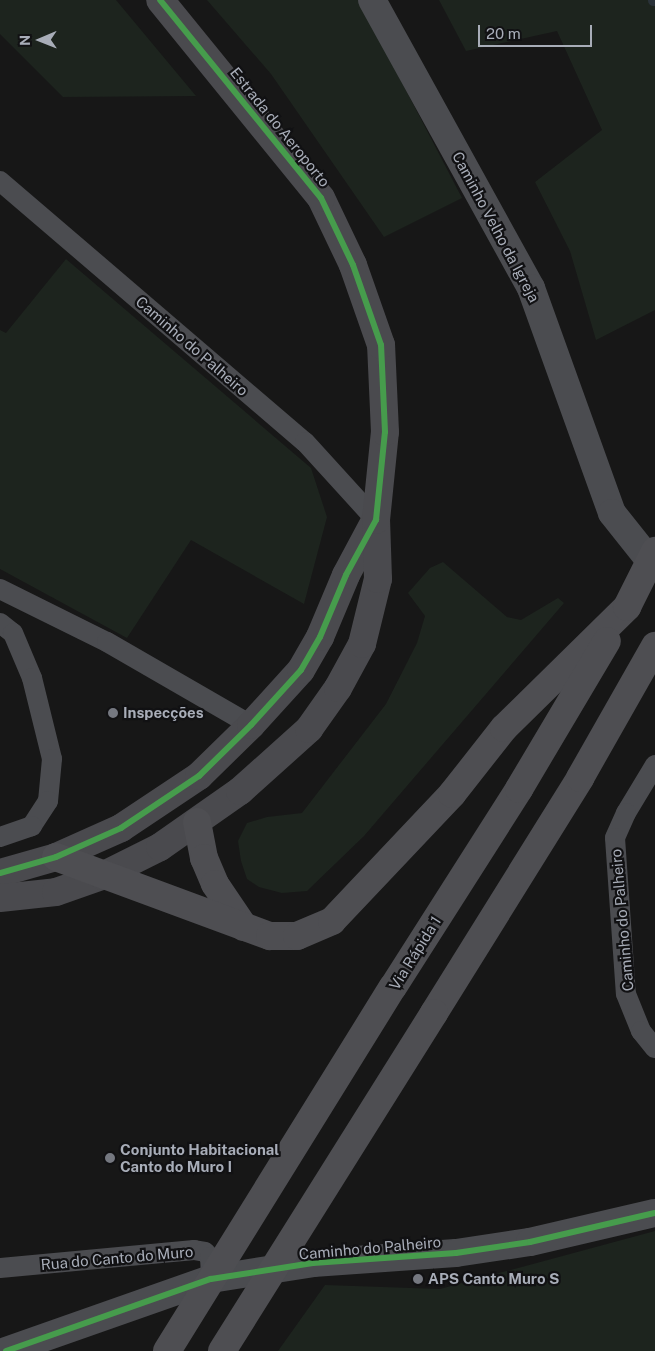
<!DOCTYPE html>
<html>
<head>
<meta charset="utf-8">
<style>
	body { margin:0 }
	#map { position:relative; width:655px; height:1351px; overflow:hidden; background:#171717; font-family:"Public Sans",sans-serif }
	div>[style] { position:absolute }
	[style*='--x'] { left:calc(var(--x)*1px); top:calc(var(--y)*1px); width:calc(var(--w)*1px); rotate:calc(var(--a)*1deg) }
	.green>* { inset:0; background:#1d241e }
	.stream>* { height:11px; margin:-5.5px; padding:0 5.5px; transform-origin:5.5px; border-radius:5.5px; background:#2a3239 }
	.service>* { height:20px; margin:-10px; padding:0 10px; transform-origin:10px; border-radius:10px; background:#4b4c50 }
	.minor>* { height:28px; margin:-14px; padding:0 14px; transform-origin:14px; border-radius:14px; background:#4b4c50 }
	.secondary>* { height:28px; margin:-14px; padding:0 14px; transform-origin:14px; border-radius:14px; background:#4a4a4e }
	.trunk>* { height:28px; margin:-14px; padding:0 14px; transform-origin:14px; border-radius:14px; background:#4e4e52 }
	.trunk-bridge>* { height:28px; margin:-14px; padding:0 14px; transform-origin:14px; border-radius:14px; background:#4e4e52 }
	.cycleway>* { height:6px; margin:-3px; padding:0 3px; transform-origin:3px; border-radius:3px; background:#469c4c }
	.dots>* { width:14px; height:14px; translate:-50% -50%; box-sizing:border-box; border:2px solid #111113; border-radius:50% }
	span { translate:-50% -50%; white-space:nowrap; text-align:center; line-height:1.15; -webkit-text-stroke:4.5px #111113; paint-order:stroke }
	.street-label { font-size:15px; color:#a8adb8 }
	.poi-label { font-size:15px; color:#a8adb8; font-weight:700 }
	.left { translate:0 -50%; text-align:left }
	.north { position:absolute; left:15px; top:15px; width:50px; height:50px; -webkit-text-stroke:4px #111113; paint-order:stroke; rotate:269deg; font-size:14px; font-weight:700; line-height:20px; text-align:center; color:#a8adb8 }
	.north::after { content:''; display:block; margin:auto; width:18px; height:22px; background:#a8adb8; clip-path:polygon(50% 0,100% 100%,50% 72%,0 100%) }
	.scale { position:absolute; left:478px; top:25px; width:114px; height:22px; box-sizing:border-box; border:2px solid #a8adb8; border-top:0; padding-left:6px; font-size:15px; line-height:18px; white-space:nowrap; color:#a8adb8; -webkit-text-stroke:4px #111113; paint-order:stroke }
</style>
</head>
<body>
<div id="map">
	<div class="green">
		<i style="clip-path:polygon(0 0,116px 0,196px 96px,63px 97px,0 34px)"></i>
		<i style="clip-path:polygon(207px 0,359px 0,462px 198px,384px 237px,271px 74px)"></i>
		<i style="clip-path:polygon(439px 0,655px 0,655px 310px,596px 340px,570px 251px,535px 182px,602px 130px,557px 31px,466px 51px)"></i>
		<i style="clip-path:polygon(66px 259px,311px 468px,327px 517px,304px 604px,191px 540px,127px 638px,0 569px,0 330px,6px 333px)"></i>
		<i style="clip-path:polygon(443px 562px,507px 617px,521px 620px,558px 598px,564px 603px,364px 836px,307px 891px,282px 893px,259px 887px,247px 879px,241px 861px,238px 841px,247px 823px,267px 817px,302px 813px,386px 704px,417px 643px,425px 616px,408px 593px,430px 568px)"></i>
		<i style="clip-path:polygon(655px 1231px,655px 1351px,278px 1351px,325px 1285px,440px 1289px)"></i>
	</div>
	<div class="stream">
		<i style="--x:653;--y:0;--w:2;--a:0"></i>
	</div>
	<div class="service">
		<i style="--x:0;--y:181;--w:401;--a:40.6"></i>
		<i style="--x:305;--y:442;--w:105;--a:47.7"></i>
		<i style="--x:0;--y:589;--w:119;--a:26.4"></i>
		<i style="--x:107;--y:642;--w:166;--a:30"></i>
		<i style="--x:0;--y:623;--w:16;--a:38"></i>
		<i style="--x:13;--y:633;--w:49;--a:67.1"></i>
		<i style="--x:32;--y:678;--w:83;--a:76.1"></i>
		<i style="--x:52;--y:759;--w:42;--a:95.4"></i>
		<i style="--x:48;--y:801;--w:30;--a:123"></i>
		<i style="--x:32;--y:826;--w:34;--a:161"></i>
		<i style="--x:655;--y:765;--w:56;--a:121.1"></i>
		<i style="--x:626;--y:813;--w:27;--a:114"></i>
		<i style="--x:615;--y:838;--w:156;--a:86"></i>
		<i style="--x:626;--y:994;--w:40;--a:68"></i>
		<i style="--x:641;--y:1031;--w:22;--a:51"></i>
		<i style="--x:0;--y:1268;--w:195;--a:-5.3"></i>
		<i style="--x:194;--y:1250;--w:11;--a:10"></i>
		<i style="--x:205;--y:1252;--w:7;--a:45"></i>
		<i style="--x:210;--y:1257;--w:22;--a:87"></i>
	</div>
	<div class="minor">
		<i style="--x:372;--y:0;--w:329;--a:61.1"></i>
		<i style="--x:531;--y:288;--w:239;--a:70.2"></i>
		<i style="--x:612;--y:513;--w:69;--a:51.5"></i>
		<i style="--x:6;--y:1351;--w:217;--a:-19.4"></i>
		<i style="--x:211;--y:1279;--w:103;--a:-8.9"></i>
		<i style="--x:313;--y:1263;--w:143;--a:-4"></i>
		<i style="--x:456;--y:1253;--w:75;--a:-8.5"></i>
		<i style="--x:530;--y:1242;--w:128;--a:-13.1"></i>
	</div>
	<div class="secondary">
		<i style="--x:0;--y:873;--w:58;--a:-15.9"></i>
		<i style="--x:56;--y:857;--w:71;--a:-24"></i>
		<i style="--x:121;--y:828;--w:94;--a:-33.7"></i>
		<i style="--x:199;--y:776;--w:73;--a:-44.4"></i>
		<i style="--x:251;--y:725;--w:74;--a:-47.7"></i>
		<i style="--x:301;--y:670;--w:38;--a:-60"></i>
		<i style="--x:320;--y:637;--w:67;--a:-67.2"></i>
		<i style="--x:346;--y:575;--w:61;--a:-61.8"></i>
		<i style="--x:0;--y:898;--w:56;--a:-6.1"></i>
		<i style="--x:56;--y:892;--w:49;--a:-19.2"></i>
		<i style="--x:102;--y:876;--w:65;--a:-26.6"></i>
		<i style="--x:160;--y:847;--w:98;--a:-35"></i>
		<i style="--x:240;--y:791;--w:93;--a:-41.9"></i>
		<i style="--x:309;--y:729;--w:50;--a:-54.7"></i>
		<i style="--x:338;--y:688;--w:50;--a:-61.4"></i>
		<i style="--x:362;--y:644;--w:67;--a:-76.2"></i>
		<i style="--x:378;--y:579;--w:59;--a:-91.9"></i>
		<i style="--x:376;--y:520;--w:88;--a:-84.2"></i>
		<i style="--x:385;--y:432;--w:87;--a:-92.6"></i>
		<i style="--x:381;--y:345;--w:85;--a:-109.3"></i>
		<i style="--x:353;--y:265;--w:74;--a:-115.5"></i>
		<i style="--x:321;--y:198;--w:255;--a:-129.1"></i>
	</div>
	<div class="trunk">
		<i style="--x:197;--y:822;--w:37;--a:79"></i>
		<i style="--x:204;--y:858;--w:28;--a:67"></i>
		<i style="--x:215;--y:884;--w:52;--a:56"></i>
		<i style="--x:56;--y:857;--w:228;--a:20.3"></i>
		<i style="--x:270;--y:936;--w:27;--a:0"></i>
		<i style="--x:297;--y:936;--w:38;--a:-23"></i>
		<i style="--x:332;--y:921;--w:175;--a:-46.6"></i>
		<i style="--x:452;--y:794;--w:84;--a:-51.8"></i>
		<i style="--x:504;--y:728;--w:173;--a:-44.5"></i>
		<i style="--x:393;--y:987;--w:235;--a:-57.5"></i>
		<i style="--x:519;--y:789;--w:172;--a:-59.3"></i>
		<i style="--x:434;--y:1013;--w:277;--a:-58.1"></i>
		<i style="--x:580;--y:778;--w:152;--a:-60.4"></i>
	</div>
	<div class="trunk-bridge">
		<i style="--x:627;--y:607;--w:63;--a:-63.4"></i>
		<i style="--x:167;--y:1351;--w:428;--a:-58.2"></i>
		<i style="--x:222;--y:1351;--w:399;--a:-57.9"></i>
	</div>
	<div class="cycleway">
		<i style="--x:0;--y:873;--w:58;--a:-15.9"></i>
		<i style="--x:56;--y:857;--w:71;--a:-24"></i>
		<i style="--x:121;--y:828;--w:94;--a:-33.7"></i>
		<i style="--x:199;--y:776;--w:73;--a:-44.4"></i>
		<i style="--x:251;--y:725;--w:74;--a:-47.7"></i>
		<i style="--x:301;--y:670;--w:38;--a:-60"></i>
		<i style="--x:320;--y:637;--w:67;--a:-67.2"></i>
		<i style="--x:346;--y:575;--w:63;--a:-61.4"></i>
		<i style="--x:376;--y:520;--w:88;--a:-84.2"></i>
		<i style="--x:385;--y:432;--w:87;--a:-92.6"></i>
		<i style="--x:381;--y:345;--w:85;--a:-109.3"></i>
		<i style="--x:353;--y:265;--w:74;--a:-115.5"></i>
		<i style="--x:321;--y:198;--w:255;--a:-129.1"></i>
		<i style="--x:6;--y:1351;--w:217;--a:-19.4"></i>
		<i style="--x:211;--y:1279;--w:103;--a:-8.9"></i>
		<i style="--x:313;--y:1263;--w:143;--a:-4"></i>
		<i style="--x:456;--y:1253;--w:75;--a:-8.5"></i>
		<i style="--x:530;--y:1242;--w:128;--a:-13.1"></i>
	</div>
	<div class="dots">
		<i style="left:113px;top:713px;background:#757880"></i>
		<i style="left:110px;top:1158px;background:#757880"></i>
		<i style="left:418px;top:1279px;background:#757880"></i>
	</div>
	<div class="street-label">
		<span style="left:280px;top:127px;rotate:51deg">Estrada do Aeroporto</span>
		<span style="left:496px;top:227px;rotate:62deg">Caminho Velho da Igreja</span>
		<span style="left:192px;top:346px;rotate:41deg">Caminho do Palheiro</span>
		<span style="left:622px;top:920px;rotate:-95deg">Caminho do Palheiro</span>
		<span style="left:415px;top:953px;rotate:-58deg">Via Rápida 1</span>
		<span style="left:370px;top:1248px;rotate:-5deg">Caminho do Palheiro</span>
		<span style="left:117px;top:1258px;rotate:-5deg">Rua do Canto do Muro</span>
	</div>
	<div class="poi-label">
		<span class="left" style="left:123px;top:713px">Inspecções</span>
		<span class="left" style="left:120px;top:1158px">Conjunto Habitacional<br>Canto do Muro I</span>
		<span class="left" style="left:428px;top:1279px">APS Canto Muro S</span>
	</div>
	<div class="north">N</div>
	<div class="scale">20 m</div>
</div>
</body>
</html>
